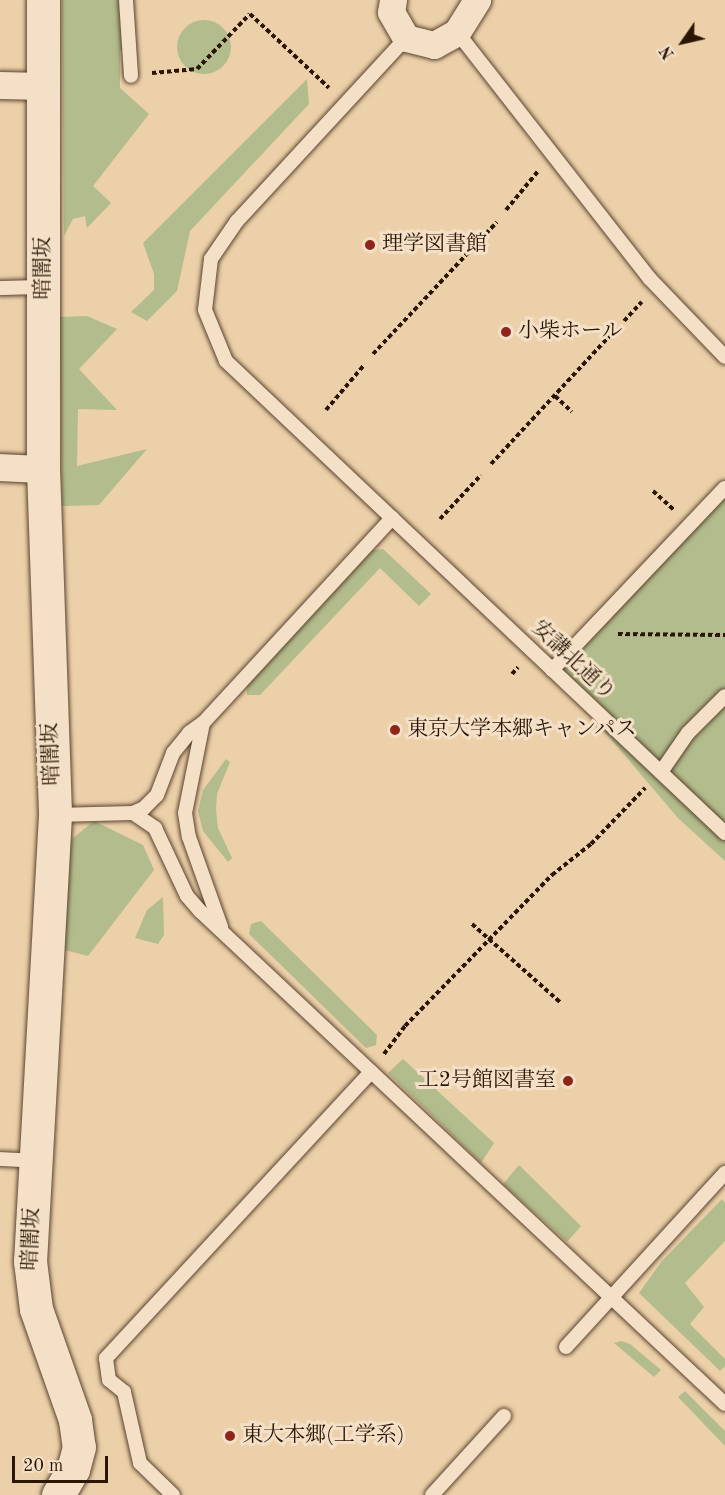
<!DOCTYPE html>
<html>
<head>
<meta charset="utf-8">
<style>
	body { margin:0 }
	#map { position:relative; width:725px; height:1495px; overflow:hidden; background:#ecd0a9; font-family:"Old Standard TT","Noto Serif JP",serif }
	div>[style] { position:absolute }
	[style*='--x'] { left:calc(var(--x)*1px); top:calc(var(--y)*1px); width:calc(var(--w)*1px); rotate:calc(var(--a)*1deg) }
	.green>* { inset:0; background:#b2bc8c }
	.round { border-radius:50% }
	.path>* { height:4px; margin-top:-2px; transform-origin:0; background:repeating-linear-gradient(90deg,#2b1606 0 4.5px,transparent 0 7.5px) }
	.roads { filter:drop-shadow(0 0 2px #5b442f) drop-shadow(0 0 2px #5b442f) }
	.service>* { height:14px; margin:-7px; padding:0 7px; transform-origin:7px; border-radius:7px; background:#f3e0c7 }
	.minor>* { height:27px; margin:-13.5px; padding:0 13.5px; transform-origin:13.5px; border-radius:13.5px; background:#f3e0c7 }
	.tertiary>* { height:33px; margin:-16.5px; padding:0 16.5px; transform-origin:16.5px; border-radius:16.5px; background:#f3e0c7 }
	.path-bridge>* { height:4px; margin-top:-2px; transform-origin:0; background:repeating-linear-gradient(90deg,#2b1606 0 4.5px,transparent 0 7.5px) }
	.dots>* { width:16px; height:16px; translate:-50% -50%; box-sizing:border-box; border:3px solid #f3e0c7; border-radius:50% }
	span { translate:-50% -50%; white-space:nowrap; text-align:center; line-height:1.15; -webkit-text-stroke:6px #f3e0c7; paint-order:stroke }
	.poi-label { font-size:21px; color:#2b1606 }
	.left { translate:0 -50%; text-align:left }
	.right { translate:-100% -50%; text-align:right }
	.street-label { font-size:21px; color:#2b1606 }
	.north { position:absolute; left:653px; top:12px; width:60px; height:60px; -webkit-text-stroke:4px #f3e0c7; paint-order:stroke; rotate:236deg; font-size:16px; font-weight:700; line-height:24px; text-align:center; color:#2b1606 }
	.north::after { content:''; display:block; margin:auto; width:21px; height:27px; background:#2b1606; clip-path:polygon(50% 0,100% 100%,50% 72%,0 100%) }
	.scale { position:absolute; left:12px; top:1456px; width:96px; height:27px; box-sizing:border-box; border:3px solid #2b1606; border-top:0; padding-left:8px; font-size:18px; line-height:21px; white-space:nowrap; color:#2b1606; -webkit-text-stroke:4px #f3e0c7; paint-order:stroke }
</style>
</head>
<body>
<div id="map">
	<div class="green">
		<i style="clip-path:polygon(62px 0,125px 0,130px 48px,120px 51px,120px 88px,149px 114px,93px 186px,111px 203px,87px 228px,85px 216px,73px 219px,64px 236px)"></i>
		<i class="round" style="left:177px;top:20px;width:54px;height:54px"></i>
		<i style="clip-path:polygon(307px 79px,309px 104px,190px 231px,177px 291px,147px 321px,131px 312px,154px 290px,154px 274px,143px 243px)"></i>
		<i style="clip-path:polygon(87px 316px,117px 329px,79px 369px,117px 410px,78px 409px,77px 466px,147px 449px,99px 505px,62px 506px,60px 317px)"></i>
		<i style="clip-path:polygon(725px 488px,725px 861px,678px 818px,552px 670px)"></i>
		<i style="clip-path:polygon(383px 549px,431px 594px,419px 606px,380px 568px,260px 695px,247px 695px,247px 682px,372px 550px)"></i>
		<i style="clip-path:polygon(226px 759px,230px 762px,217px 794px,216px 810px,218px 828px,232px 858px,228px 862px,203px 831px,198px 811px,203px 790px)"></i>
		<i style="clip-path:polygon(94px 821px,143px 845px,154px 870px,88px 956px,65px 950px,67px 843px)"></i>
		<i style="clip-path:polygon(163px 897px,164px 935px,158px 944px,135px 938px,147px 910px)"></i>
		<i style="clip-path:polygon(261px 921px,377px 1035px,376px 1045px,366px 1048px,249px 934px,251px 924px)"></i>
		<i style="clip-path:polygon(403px 1059px,494px 1143px,481px 1163px,388px 1073px)"></i>
		<i style="clip-path:polygon(519px 1165px,581px 1226px,567px 1242px,503px 1184px)"></i>
		<i style="clip-path:polygon(722px 1199px,725px 1203px,725px 1241px,685px 1283px,704px 1307px,690px 1324px,725px 1359px,725px 1366px,720px 1371px,639px 1293px,662px 1261px)"></i>
		<i style="clip-path:polygon(621px 1341px,630px 1344px,661px 1370px,654px 1377px,614px 1343px)"></i>
		<i style="clip-path:polygon(685px 1391px,725px 1431px,725px 1446px,678px 1397px)"></i>
	</div>
	<div class="path">
		<i style="--x:152;--y:73;--w:45;--a:-5.1"></i>
		<i style="--x:197;--y:69;--w:76;--a:-46.1"></i>
		<i style="--x:250;--y:14;--w:108;--a:43.1"></i>
		<i style="--x:506;--y:210;--w:52;--a:-50.5"></i>
		<i style="--x:624;--y:321;--w:26;--a:-47"></i>
		<i style="--x:373;--y:354;--w:181;--a:-46.8"></i>
		<i style="--x:555;--y:396;--w:23;--a:43"></i>
		<i style="--x:326;--y:410;--w:59;--a:-49.8"></i>
		<i style="--x:491;--y:464;--w:181;--a:-47.2"></i>
		<i style="--x:653;--y:491;--w:28;--a:42"></i>
		<i style="--x:440;--y:519;--w:60;--a:-47"></i>
		<i style="--x:618;--y:634;--w:107;--a:0.5"></i>
		<i style="--x:512;--y:674;--w:9;--a:-49"></i>
		<i style="--x:384;--y:1054;--w:35;--a:-53"></i>
		<i style="--x:405;--y:1026;--w:211;--a:-45.8"></i>
		<i style="--x:552;--y:875;--w:50;--a:-38.5"></i>
		<i style="--x:591;--y:844;--w:78;--a:-46"></i>
	</div>
	<div class="roads">
		<div class="service">
			<i style="--x:126;--y:0;--w:76;--a:86.2"></i>
			<i style="--x:457;--y:32;--w:313;--a:52"></i>
			<i style="--x:650;--y:279;--w:108;--a:46.1"></i>
			<i style="--x:406;--y:38;--w:249;--a:132.7"></i>
			<i style="--x:237;--y:221;--w:46;--a:124.4"></i>
			<i style="--x:211;--y:259;--w:51;--a:96.7"></i>
			<i style="--x:205;--y:310;--w:55;--a:67.6"></i>
			<i style="--x:226;--y:361;--w:687;--a:43.41"></i>
			<i style="--x:0;--y:288;--w:42;--a:-1.4"></i>
			<i style="--x:552;--y:670;--w:251;--a:-46.5"></i>
			<i style="--x:203;--y:723;--w:92;--a:101.3"></i>
			<i style="--x:185;--y:813;--w:24;--a:81"></i>
			<i style="--x:189;--y:837;--w:96;--a:70.4"></i>
			<i style="--x:661;--y:772;--w:47;--a:-55.3"></i>
			<i style="--x:688;--y:733;--w:52;--a:-45"></i>
			<i style="--x:133;--y:813;--w:27;--a:34"></i>
			<i style="--x:155;--y:828;--w:75;--a:64.8"></i>
			<i style="--x:187;--y:896;--w:20;--a:49"></i>
			<i style="--x:200;--y:911;--w:720;--a:43.2"></i>
			<i style="--x:55;--y:815;--w:78;--a:-1.5"></i>
			<i style="--x:133;--y:813;--w:12;--a:-24"></i>
			<i style="--x:144;--y:808;--w:18;--a:-45"></i>
			<i style="--x:157;--y:795;--w:45;--a:-69.1"></i>
			<i style="--x:173;--y:753;--w:26;--a:-51"></i>
			<i style="--x:189;--y:733;--w:17;--a:-36"></i>
			<i style="--x:203;--y:723;--w:279;--a:-47.3"></i>
			<i style="--x:0;--y:1159;--w:37;--a:3"></i>
			<i style="--x:566;--y:1347;--w:236;--a:-47.6"></i>
			<i style="--x:173;--y:1495;--w:46;--a:-135.9"></i>
			<i style="--x:140;--y:1463;--w:73;--a:-102.7"></i>
			<i style="--x:124;--y:1392;--w:19;--a:-141"></i>
			<i style="--x:109;--y:1380;--w:22;--a:-98"></i>
			<i style="--x:106;--y:1358;--w:390;--a:-47.2"></i>
			<i style="--x:432;--y:1495;--w:107;--a:-47.7"></i>
		</div>
		<div class="minor">
			<i style="--x:393;--y:0;--w:12;--a:99"></i>
			<i style="--x:391;--y:12;--w:30;--a:60"></i>
			<i style="--x:406;--y:38;--w:29;--a:14"></i>
			<i style="--x:434;--y:45;--w:26;--a:-29"></i>
			<i style="--x:457;--y:32;--w:38;--a:-58"></i>
			<i style="--x:0;--y:85;--w:43;--a:1.3"></i>
			<i style="--x:0;--y:467;--w:43;--a:2.7"></i>
		</div>
		<div class="tertiary">
			<i style="--x:43;--y:0;--w:469;--a:90"></i>
			<i style="--x:43;--y:469;--w:346;--a:88"></i>
			<i style="--x:55;--y:815;--w:447;--a:93.2"></i>
			<i style="--x:30;--y:1261;--w:48;--a:82.9"></i>
			<i style="--x:36;--y:1309;--w:118;--a:70.6"></i>
			<i style="--x:75;--y:1420;--w:27;--a:82"></i>
			<i style="--x:79;--y:1447;--w:23;--a:105"></i>
			<i style="--x:73;--y:1469;--w:30;--a:120"></i>
		</div>
	</div>
	<div class="path-bridge">
		<i style="--x:472;--y:924;--w:119;--a:41.6"></i>
	</div>
	<div class="dots">
		<i style="left:370px;top:245px;background:#8f2418"></i>
		<i style="left:506px;top:332px;background:#8f2418"></i>
		<i style="left:395px;top:730px;background:#8f2418"></i>
		<i style="left:568px;top:1081px;background:#8f2418"></i>
		<i style="left:230px;top:1436px;background:#8f2418"></i>
	</div>
	<div class="poi-label">
		<span class="left" style="left:382px;top:245px">理学図書館</span>
		<span class="left" style="left:518px;top:332px">小柴ホール</span>
		<span class="left" style="left:407px;top:730px">東京大学本郷キャンパス</span>
		<span class="right" style="left:556px;top:1081px">工2号館図書室</span>
		<span class="left" style="left:242px;top:1436px">東大本郷(工学系)</span>
	</div>
	<div class="street-label">
		<span style="left:44px;top:268px;rotate:-90deg">暗闇坂</span>
		<span style="left:573px;top:661px;rotate:43deg">安講北通り</span>
		<span style="left:52px;top:754px;rotate:-92deg">暗闇坂</span>
		<span style="left:32px;top:1239px;rotate:-88deg">暗闇坂</span>
	</div>
	<div class="north">N</div>
	<div class="scale">20 m</div>
</div>
</body>
</html>
